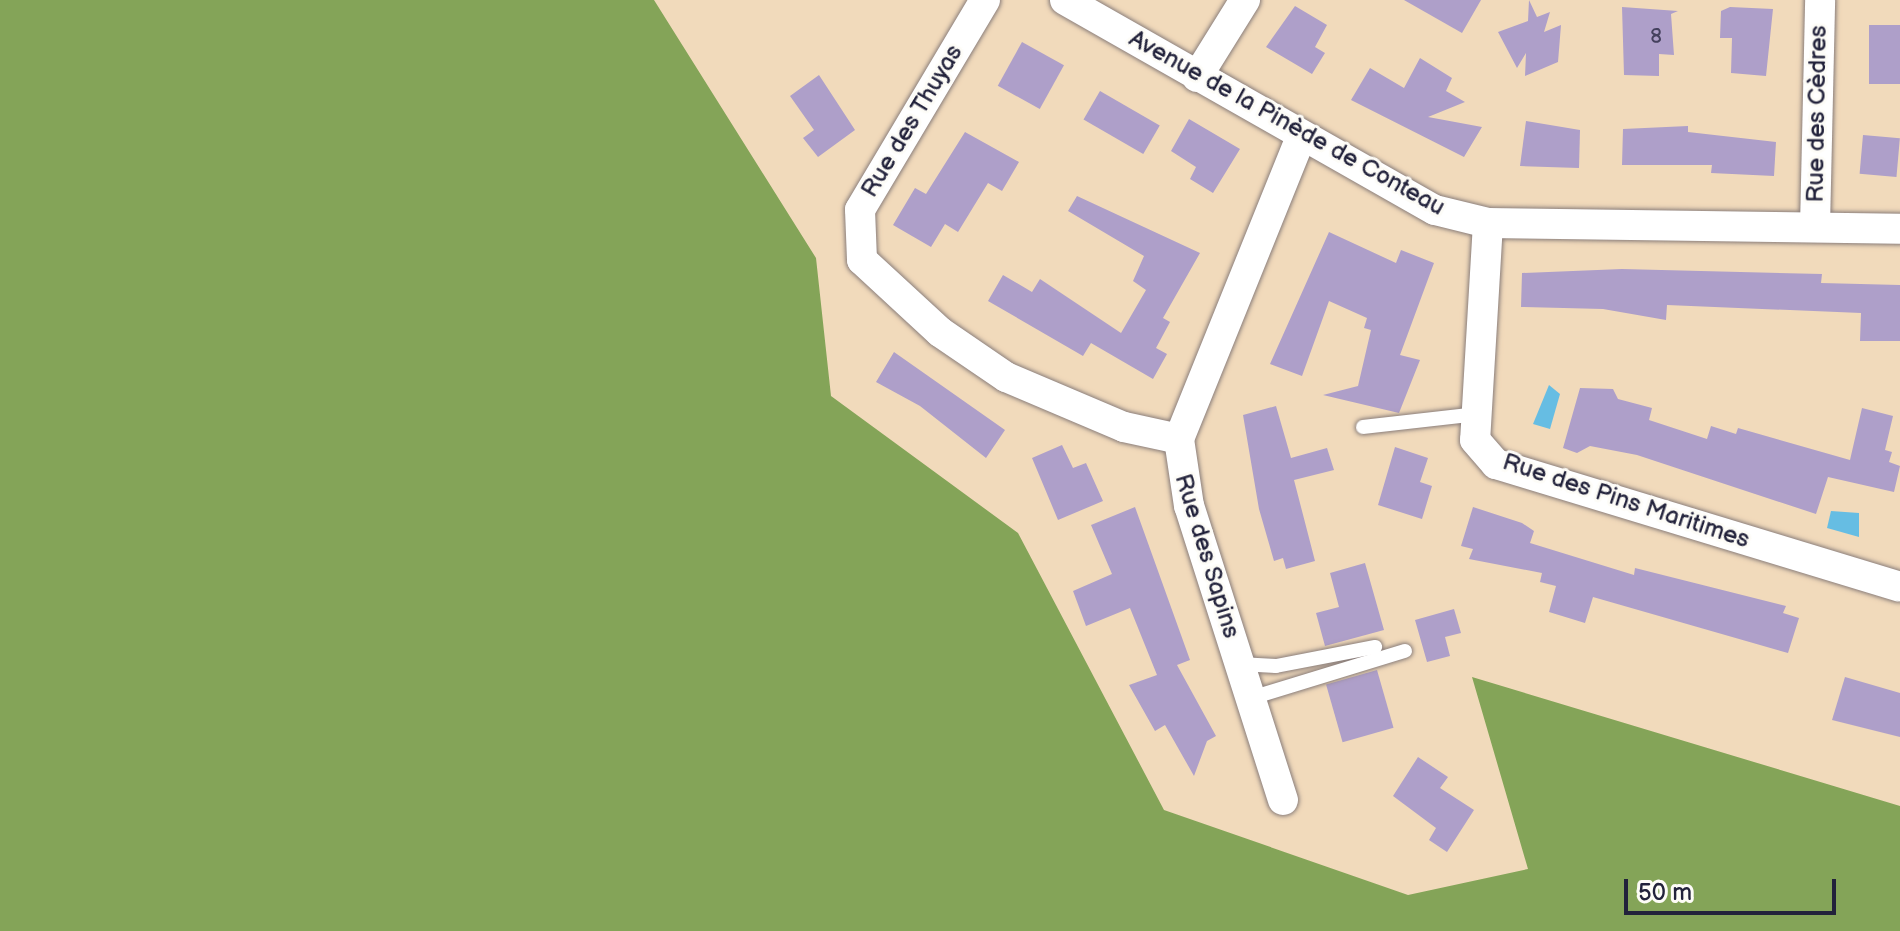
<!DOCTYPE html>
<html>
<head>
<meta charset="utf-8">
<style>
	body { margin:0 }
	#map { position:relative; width:1900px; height:931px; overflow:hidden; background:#f1dabb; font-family:"Balsamiq Sans",sans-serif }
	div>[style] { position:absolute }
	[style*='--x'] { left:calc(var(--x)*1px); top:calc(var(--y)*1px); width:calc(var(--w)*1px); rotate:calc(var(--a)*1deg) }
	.forest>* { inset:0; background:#84a458 }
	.water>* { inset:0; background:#66bde3 }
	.building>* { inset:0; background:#ae9fc9; transform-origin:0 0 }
	.roads { filter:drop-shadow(0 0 2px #8a7e7b) drop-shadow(0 0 2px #8a7e7b) }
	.service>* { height:14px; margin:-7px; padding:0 7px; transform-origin:7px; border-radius:7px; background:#fff }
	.minor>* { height:30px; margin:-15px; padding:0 15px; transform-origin:15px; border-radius:15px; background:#fff }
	span { translate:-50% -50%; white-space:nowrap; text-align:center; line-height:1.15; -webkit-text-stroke:6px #fdfcf7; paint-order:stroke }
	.number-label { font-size:20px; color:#45415e }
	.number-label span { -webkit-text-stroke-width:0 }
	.street-label { font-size:24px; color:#22223b }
	.scale { position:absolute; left:1624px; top:879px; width:212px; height:36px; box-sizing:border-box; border:4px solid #22223b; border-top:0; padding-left:10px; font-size:24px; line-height:28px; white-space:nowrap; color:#22223b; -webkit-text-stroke:6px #fdfcf7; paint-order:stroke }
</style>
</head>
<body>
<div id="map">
	<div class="forest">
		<i style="clip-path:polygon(0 0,654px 0,816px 258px,831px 396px,1018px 533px,1164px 810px,1408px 895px,1528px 869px,1472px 677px,1900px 806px,1900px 931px,0 931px)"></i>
	</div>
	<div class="water">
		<i style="clip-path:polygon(1549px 385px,1560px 394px,1550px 429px,1533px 424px)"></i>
		<i style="clip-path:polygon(1831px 511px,1859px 513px,1859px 537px,1827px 528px)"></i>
	</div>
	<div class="building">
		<i style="clip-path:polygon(1404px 0,1481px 0,1462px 33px)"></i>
		<i style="clip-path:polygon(1529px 0,1537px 17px,1550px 12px,1544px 32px,1561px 25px,1558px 62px,1525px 76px,1526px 53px,1517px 68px,1498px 32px,1528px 21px)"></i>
		<i style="clip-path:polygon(1295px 6px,1327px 25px,1315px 47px,1325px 53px,1312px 74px,1266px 47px)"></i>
		<i style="clip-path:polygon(1622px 7px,1678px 11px,1671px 14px,1674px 55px,1659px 54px,1659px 76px,1624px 75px)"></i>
		<i style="clip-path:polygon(1730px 7px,1773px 9px,1766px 76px,1731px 73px,1732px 38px,1720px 38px,1721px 11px)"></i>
		<i style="left:1869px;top:25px;width:31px;height:59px"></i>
		<i style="left:1022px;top:42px;width:48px;height:50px;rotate:29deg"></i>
		<i style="clip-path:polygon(1420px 58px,1452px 78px,1446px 91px,1465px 102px,1428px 117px,1482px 127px,1464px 157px,1351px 100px,1370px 68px,1404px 88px)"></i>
		<i style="clip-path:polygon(819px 75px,855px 130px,818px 157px,803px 138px,814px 130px,790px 96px)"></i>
		<i style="left:1100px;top:91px;width:69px;height:33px;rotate:30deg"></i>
		<i style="clip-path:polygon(1189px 119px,1240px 149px,1213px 193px,1190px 179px,1196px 167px,1171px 151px)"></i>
		<i style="clip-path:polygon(1526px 121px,1580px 130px,1579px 168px,1520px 166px)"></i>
		<i style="clip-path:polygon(1688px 126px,1688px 132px,1776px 142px,1774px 176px,1711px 173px,1712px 165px,1622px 165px,1623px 129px)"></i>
		<i style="clip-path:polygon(965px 132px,1019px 162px,1002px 191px,988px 183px,958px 232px,945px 224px,931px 247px,893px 225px,915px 188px,926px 194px)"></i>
		<i style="left:1863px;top:135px;width:37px;height:39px;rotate:5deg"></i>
		<i style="clip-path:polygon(1077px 196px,1200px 253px,1163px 318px,1170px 322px,1156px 348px,1167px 354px,1153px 379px,1091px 343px,1083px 356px,988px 301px,1003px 275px,1032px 292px,1040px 279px,1121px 333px,1146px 290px,1133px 281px,1144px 256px,1068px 211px)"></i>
		<i style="clip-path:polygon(1329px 232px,1396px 263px,1401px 250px,1434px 263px,1400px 355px,1420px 360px,1399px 413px,1323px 395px,1358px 386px,1371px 330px,1364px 328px,1367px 318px,1329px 301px,1302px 376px,1270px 364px)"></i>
		<i style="clip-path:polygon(1622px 269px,1822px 274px,1821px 283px,1900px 285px,1900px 341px,1860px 341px,1861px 313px,1667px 305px,1666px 320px,1603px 309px,1521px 307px,1522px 273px)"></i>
		<i style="clip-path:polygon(894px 352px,1005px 430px,986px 458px,920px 406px,876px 382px)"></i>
		<i style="clip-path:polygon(1580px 388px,1613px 389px,1618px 399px,1652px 408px,1649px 420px,1707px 439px,1711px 426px,1736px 434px,1738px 428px,1850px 460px,1862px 408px,1893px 416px,1885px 450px,1892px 452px,1889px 462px,1900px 466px,1894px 492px,1828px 477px,1816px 514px,1637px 455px,1590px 446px,1577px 453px,1563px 448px)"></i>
		<i style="clip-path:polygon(1276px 406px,1291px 458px,1327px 448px,1334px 470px,1294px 480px,1315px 561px,1286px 569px,1283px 558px,1274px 561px,1259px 509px,1243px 415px)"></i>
		<i style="clip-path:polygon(1062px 445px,1073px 468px,1086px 463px,1103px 501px,1058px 520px,1032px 458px)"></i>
		<i style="clip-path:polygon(1395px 447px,1428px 458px,1420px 482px,1432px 486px,1422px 519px,1378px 505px)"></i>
		<i style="clip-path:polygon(1135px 507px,1190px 660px,1177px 665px,1216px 736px,1207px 741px,1194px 776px,1165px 725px,1155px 731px,1129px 685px,1157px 675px,1130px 608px,1086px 626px,1073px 591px,1112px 574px,1091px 525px)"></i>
		<i style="clip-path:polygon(1473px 507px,1522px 523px,1534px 531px,1530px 543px,1634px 575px,1635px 568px,1786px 606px,1783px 613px,1799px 618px,1788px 653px,1593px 597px,1585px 623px,1549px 612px,1556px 586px,1540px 582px,1542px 573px,1469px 559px,1473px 549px,1461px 546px)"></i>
		<i style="clip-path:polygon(1365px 563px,1384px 630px,1325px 646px,1316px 613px,1339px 607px,1330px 573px)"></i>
		<i style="clip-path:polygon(1454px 609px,1461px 633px,1445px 637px,1450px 656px,1427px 662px,1415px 620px)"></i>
		<i style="left:1377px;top:670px;width:60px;height:53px;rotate:74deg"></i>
		<i style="clip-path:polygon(1845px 677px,1900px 693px,1900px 737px,1832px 720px)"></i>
		<i style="clip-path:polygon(1418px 757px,1448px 777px,1440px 788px,1474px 810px,1447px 852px,1429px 840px,1436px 828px,1393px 796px)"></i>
	</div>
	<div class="roads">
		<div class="service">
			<i style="--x:1363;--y:427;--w:115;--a:-6.5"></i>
			<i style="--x:1239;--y:664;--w:37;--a:3"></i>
			<i style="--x:1276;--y:666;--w:101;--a:-10.9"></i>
			<i style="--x:1251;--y:698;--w:161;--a:-17"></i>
		</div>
		<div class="minor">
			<i style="--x:985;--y:0;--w:244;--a:120.8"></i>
			<i style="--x:860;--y:210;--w:50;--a:87.7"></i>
			<i style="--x:862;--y:260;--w:106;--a:42.7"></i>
			<i style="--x:940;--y:332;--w:80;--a:34.3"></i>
			<i style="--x:1006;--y:377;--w:128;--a:23"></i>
			<i style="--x:1124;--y:427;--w:56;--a:12.3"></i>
			<i style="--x:1065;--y:0;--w:425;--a:29.6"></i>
			<i style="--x:1435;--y:210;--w:55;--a:13.8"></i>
			<i style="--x:1488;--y:223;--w:412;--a:0.8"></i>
			<i style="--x:1197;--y:77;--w:91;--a:-58.1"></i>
			<i style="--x:1488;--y:223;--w:217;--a:93.4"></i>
			<i style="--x:1475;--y:440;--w:32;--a:49"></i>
			<i style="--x:1496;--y:464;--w:422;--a:16.9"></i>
			<i style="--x:1815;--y:227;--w:227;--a:-88.7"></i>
			<i style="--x:1283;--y:800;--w:309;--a:-107.7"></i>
			<i style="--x:1189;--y:506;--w:68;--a:-98.5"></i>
			<i style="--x:1179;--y:439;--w:326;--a:-68"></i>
		</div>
	</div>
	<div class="number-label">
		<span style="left:1656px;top:37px">8</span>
	</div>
	<div class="street-label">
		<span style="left:1817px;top:114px;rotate:-89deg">Rue des Cèdres</span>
		<span style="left:912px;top:121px;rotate:-59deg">Rue des Thuyas</span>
		<span style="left:1287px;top:123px;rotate:29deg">Avenue de la Pinède de Conteau</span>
		<span style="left:1626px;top:501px;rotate:18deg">Rue des Pins Maritimes</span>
		<span style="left:1207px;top:556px;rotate:73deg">Rue des Sapins</span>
	</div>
	<div class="scale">50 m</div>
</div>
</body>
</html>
